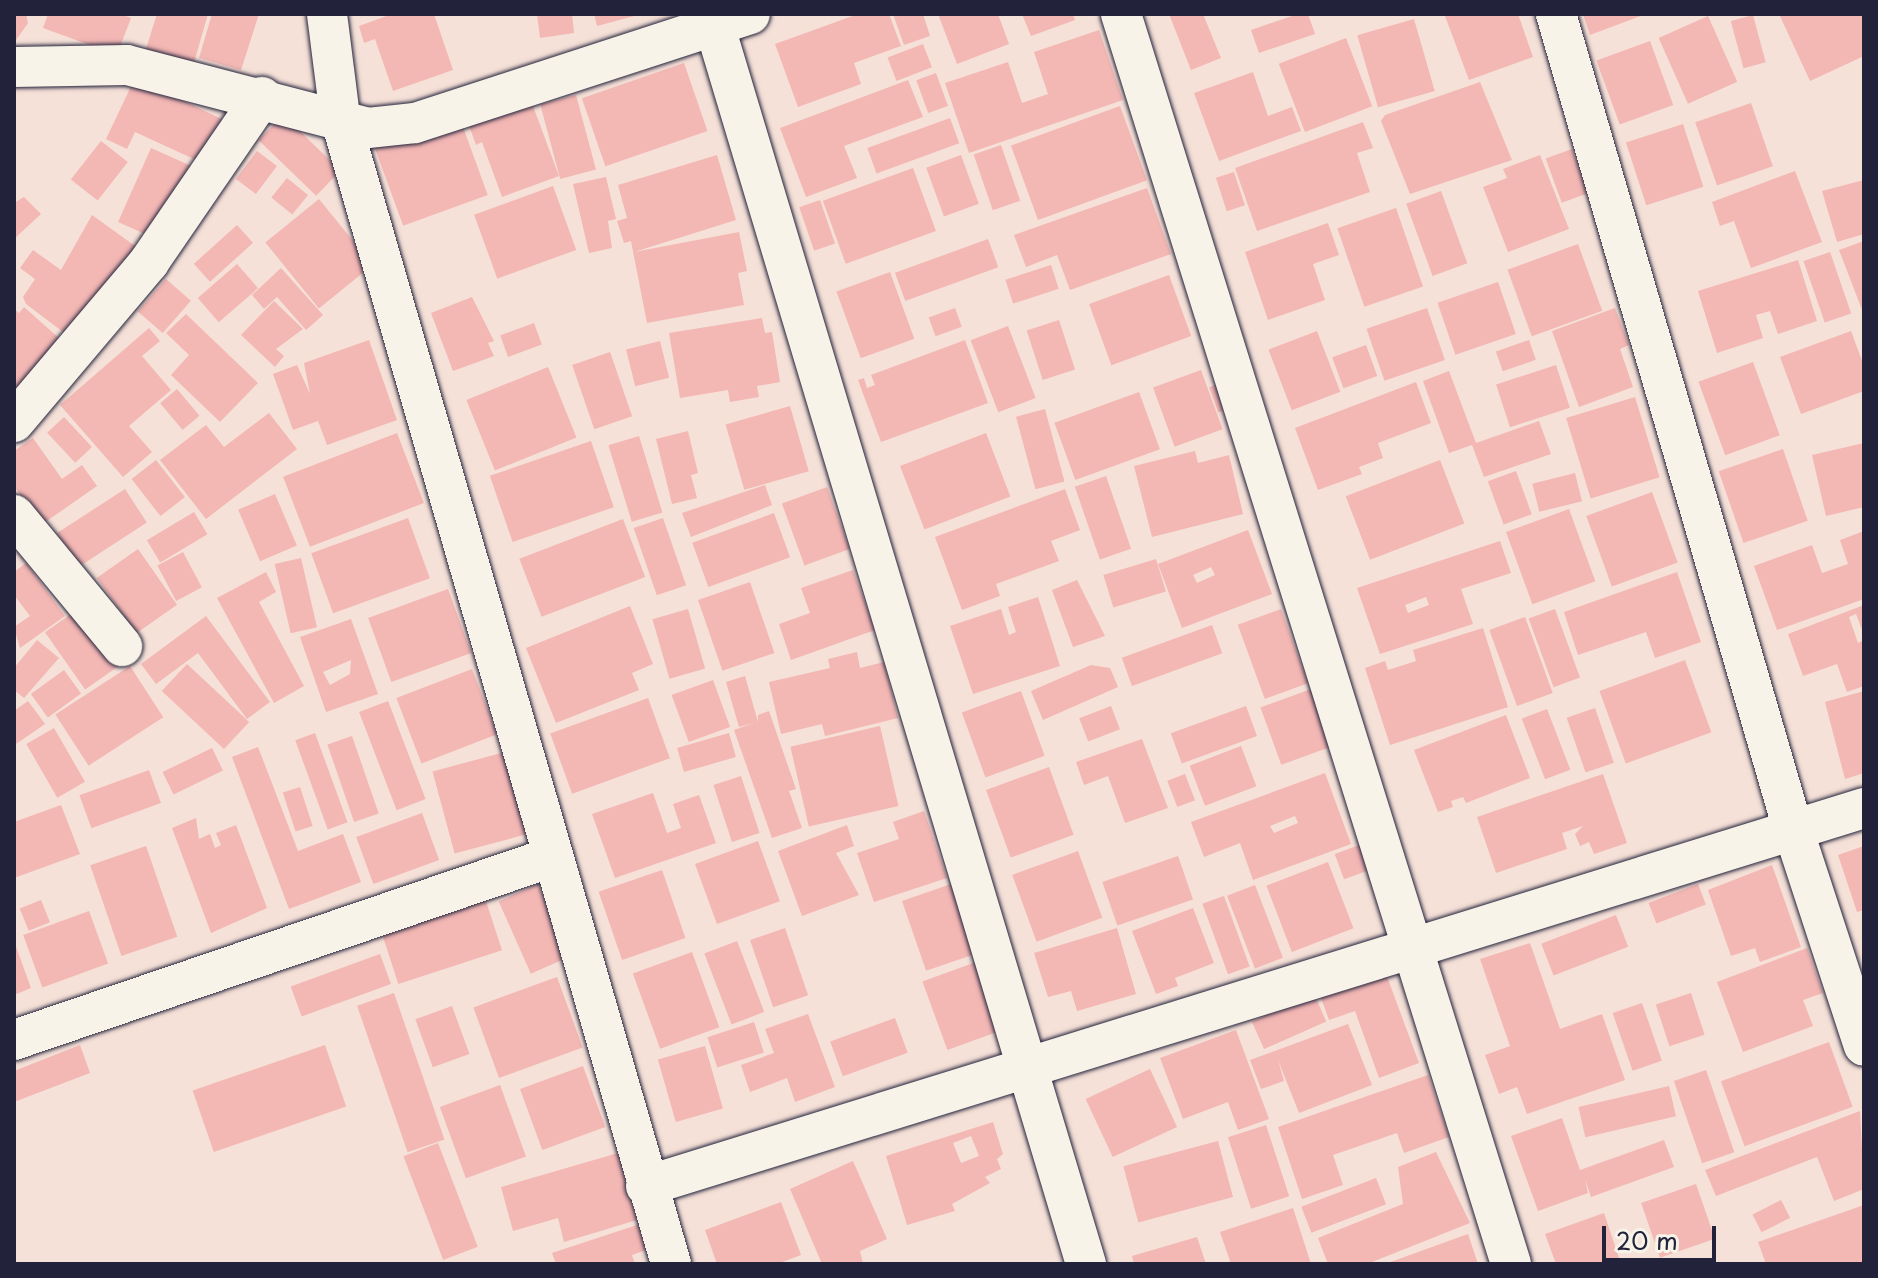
<!DOCTYPE html>
<html>
<head>
<meta charset="utf-8">
<style>
	body { margin:0 }
	#map { position:relative; width:1878px; height:1278px; overflow:hidden; background:#f6e1d8; font-family:"Playpen Sans",sans-serif }
	div>[style] { position:absolute }
	[style*='--x'] { left:calc(var(--x)*1px); top:calc(var(--y)*1px); width:calc(var(--w)*1px); rotate:calc(var(--a)*1deg) }
	.building>* { inset:0; background:#f3b7b4; transform-origin:0 0 }
	.roads { filter:drop-shadow(0 0 2px #22223b) drop-shadow(0 0 2px #22223b) }
	.minor>* { height:40px; margin:-20px; padding:0 20px; transform-origin:20px; border-radius:20px; background:#f7f3e8 }
	span { translate:-50% -50%; white-space:nowrap; text-align:center; line-height:1.15; -webkit-text-stroke:6px #f7f3e8; paint-order:stroke }
	.frame { position:absolute; inset:0; border:16px solid #22223b; pointer-events:none }
	.scale { position:absolute; left:1602px; top:1226px; width:114px; height:36px; box-sizing:border-box; border:4px solid #22223b; border-top:0; padding-left:10px; font-size:24px; line-height:28px; white-space:nowrap; color:#22223b; -webkit-text-stroke:6px #f7f3e8; paint-order:stroke }
</style>
</head>
<body>
<div id="map">
	<div class="building">
		<i style="clip-path:polygon(14px 14px,26px 14px,28px 23px,14px 43px)"></i>
		<i style="clip-path:polygon(48px 14px,120px 14px,131px 18px,117px 55px,43px 28px)"></i>
		<i style="clip-path:polygon(157px 14px,208px 14px,193px 66px,145px 52px)"></i>
		<i style="clip-path:polygon(212px 14px,259px 14px,241px 70px,199px 58px)"></i>
		<i style="clip-path:polygon(392px 14px,434px 14px,453px 70px,393px 91px,375px 39px,364px 43px,359px 26px)"></i>
		<i style="clip-path:polygon(537px 14px,572px 14px,574px 33px,540px 38px)"></i>
		<i style="clip-path:polygon(594px 14px,638px 14px,638px 15px,597px 26px)"></i>
		<i style="clip-path:polygon(858px 14px,889px 14px,901px 46px,854px 63px,861px 84px,798px 107px,775px 44px)"></i>
		<i style="clip-path:polygon(893px 14px,923px 14px,930px 36px,904px 45px)"></i>
		<i style="clip-path:polygon(938px 14px,998px 14px,1009px 44px,957px 64px)"></i>
		<i style="clip-path:polygon(1022px 14px,1073px 14px,1075px 20px,1031px 36px)"></i>
		<i style="clip-path:polygon(1169px 14px,1203px 14px,1221px 58px,1191px 70px)"></i>
		<i style="clip-path:polygon(1298px 14px,1308px 14px,1315px 34px,1259px 53px,1251px 30px)"></i>
		<i style="clip-path:polygon(1518px 14px,1533px 57px,1469px 80px,1445px 16px)"></i>
		<i style="clip-path:polygon(1583px 14px,1646px 14px,1590px 35px)"></i>
		<i style="clip-path:polygon(1779px 14px,1864px 14px,1864px 56px,1810px 81px)"></i>
		<i style="left:1753px;top:15px;width:49px;height:23px;rotate:75deg"></i>
		<i style="left:1708px;top:16px;width:72px;height:54px;rotate:66deg"></i>
		<i style="left:1414px;top:19px;width:75px;height:59px;rotate:74deg"></i>
		<i style="clip-path:polygon(1099px 30px,1123px 100px,969px 153px,945px 83px,1008px 62px,1022px 103px,1048px 94px,1034px 52px)"></i>
		<i style="left:1346px;top:38px;width:73px;height:72px;rotate:69deg"></i>
		<i style="left:1650px;top:41px;width:68px;height:57px;rotate:70deg"></i>
		<i style="left:923px;top:44px;width:25px;height:38px;rotate:69deg"></i>
		<i style="left:684px;top:63px;width:72px;height:108px;rotate:71deg"></i>
		<i style="clip-path:polygon(1253px 72px,1268px 116px,1292px 107px,1301px 131px,1219px 161px,1194px 93px)"></i>
		<i style="left:936px;top:73px;width:35px;height:21px;rotate:70deg"></i>
		<i style="clip-path:polygon(135px 78px,230px 123px,209px 166px,135px 132px,127px 149px,106px 139px)"></i>
		<i style="clip-path:polygon(908px 80px,923px 117px,844px 146px,857px 178px,806px 197px,780px 128px)"></i>
		<i style="clip-path:polygon(1480px 82px,1512px 160px,1410px 194px,1381px 121px,1385px 115px)"></i>
		<i style="left:576px;top:95px;width:77px;height:37px;rotate:75deg"></i>
		<i style="clip-path:polygon(530px 98px,559px 176px,502px 197px,482px 142px,476px 145px,467px 120px)"></i>
		<i style="left:1751px;top:103px;width:67px;height:59px;rotate:71deg"></i>
		<i style="left:1120px;top:106px;width:79px;height:116px;rotate:70deg"></i>
		<i style="left:283px;top:115px;width:80px;height:35px;rotate:44deg"></i>
		<i style="left:459px;top:116px;width:84px;height:90px;rotate:70deg"></i>
		<i style="left:950px;top:118px;width:27px;height:88px;rotate:70deg"></i>
		<i style="clip-path:polygon(1363px 122px,1373px 148px,1357px 153px,1370px 192px,1257px 231px,1235px 168px)"></i>
		<i style="left:1683px;top:124px;width:66px;height:60px;rotate:72deg"></i>
		<i style="left:101px;top:141px;width:34px;height:49px;rotate:38deg"></i>
		<i style="left:1001px;top:145px;width:59px;height:29px;rotate:71deg"></i>
		<i style="left:151px;top:148px;width:54px;height:81px;rotate:24deg"></i>
		<i style="left:1572px;top:149px;width:47px;height:28px;rotate:70deg"></i>
		<i style="left:257px;top:151px;width:25px;height:35px;rotate:37deg"></i>
		<i style="clip-path:polygon(717px 155px,736px 220px,634px 252px,739px 232px,747px 271px,738px 273px,744px 305px,647px 323px,631px 241px,624px 243px,617px 221px,627px 218px,618px 185px)"></i>
		<i style="left:961px;top:155px;width:52px;height:37px;rotate:70deg"></i>
		<i style="clip-path:polygon(1540px 155px,1569px 229px,1508px 252px,1483px 187px,1507px 178px,1503px 169px)"></i>
		<i style="left:913px;top:168px;width:67px;height:96px;rotate:70deg"></i>
		<i style="clip-path:polygon(1795px 171px,1822px 242px,1751px 268px,1734px 221px,1720px 226px,1712px 202px)"></i>
		<i style="left:1234px;top:172px;width:35px;height:19px;rotate:72deg"></i>
		<i style="clip-path:polygon(606px 177px,616px 219px,608px 221px,612px 248px,589px 253px,573px 184px)"></i>
		<i style="left:287px;top:178px;width:27px;height:25px;rotate:39deg"></i>
		<i style="clip-path:polygon(1864px 180px,1864px 234px,1837px 242px,1822px 191px)"></i>
		<i style="left:553px;top:186px;width:68px;height:84px;rotate:70deg"></i>
		<i style="clip-path:polygon(1147px 188px,1171px 254px,1070px 290px,1057px 255px,1026px 267px,1014px 235px)"></i>
		<i style="left:1441px;top:191px;width:77px;height:37px;rotate:70deg"></i>
		<i style="clip-path:polygon(24px 197px,41px 214px,14px 239px,14px 203px)"></i>
		<i style="left:319px;top:199px;width:85px;height:69px;rotate:51deg"></i>
		<i style="left:820px;top:200px;width:46px;height:22px;rotate:71deg"></i>
		<i style="left:1396px;top:208px;width:83px;height:62px;rotate:71deg"></i>
		<i style="clip-path:polygon(92px 215px,142px 251px,75px 341px,26px 304px,23px 297px,35px 279px,20px 268px,33px 250px,61px 270px)"></i>
		<i style="clip-path:polygon(1328px 223px,1339px 255px,1313px 264px,1325px 300px,1268px 320px,1245px 252px)"></i>
		<i style="left:237px;top:225px;width:24px;height:58px;rotate:48deg"></i>
		<i style="left:988px;top:239px;width:30px;height:99px;rotate:70deg"></i>
		<i style="clip-path:polygon(1864px 241px,1864px 315px,1839px 250px)"></i>
		<i style="left:1578px;top:244px;width:71px;height:75px;rotate:70deg"></i>
		<i style="left:1830px;top:252px;width:65px;height:28px;rotate:71deg"></i>
		<i style="clip-path:polygon(1798px 260px,1817px 321px,1778px 334px,1770px 311px,1756px 315px,1763px 338px,1717px 353px,1698px 291px)"></i>
		<i style="left:237px;top:264px;width:32px;height:52px;rotate:49deg"></i>
		<i style="left:1051px;top:265px;width:25px;height:48px;rotate:72deg"></i>
		<i style="clip-path:polygon(281px 268px,323px 315px,306px 330px,277px 297px,264px 309px,252px 295px)"></i>
		<i style="left:890px;top:272px;width:71px;height:57px;rotate:70deg"></i>
		<i style="left:1169px;top:275px;width:65px;height:85px;rotate:70deg"></i>
		<i style="left:166px;top:279px;width:33px;height:43px;rotate:41deg"></i>
		<i style="left:1498px;top:282px;width:55px;height:64px;rotate:71deg"></i>
		<i style="clip-path:polygon(472px 297px,494px 341px,488px 343px,494px 356px,453px 371px,431px 313px)"></i>
		<i style="clip-path:polygon(274px 301px,303px 329px,276px 349px,284px 356px,275px 367px,241px 335px)"></i>
		<i style="clip-path:polygon(24px 307px,69px 347px,14px 406px,14px 309px,19px 313px)"></i>
		<i style="left:955px;top:308px;width:20px;height:28px;rotate:70deg"></i>
		<i style="left:1427px;top:308px;width:55px;height:64px;rotate:71deg"></i>
		<i style="clip-path:polygon(1615px 308px,1629px 345px,1620px 349px,1633px 387px,1579px 407px,1552px 331px)"></i>
		<i style="clip-path:polygon(186px 314px,258px 383px,220px 422px,171px 375px,189px 355px,166px 333px)"></i>
		<i style="clip-path:polygon(762px 318px,765px 333px,772px 332px,780px 382px,757px 386px,759px 397px,730px 402px,728px 390px,680px 398px,669px 333px)"></i>
		<i style="left:1059px;top:320px;width:52px;height:34px;rotate:72deg"></i>
		<i style="left:534px;top:323px;width:23px;height:36px;rotate:70deg"></i>
		<i style="left:1008px;top:326px;width:77px;height:40px;rotate:69deg"></i>
		<i style="clip-path:polygon(149px 328px,160px 341px,142px 356px,171px 390px,129px 426px,152px 452px,123px 477px,60px 405px)"></i>
		<i style="left:1317px;top:331px;width:65px;height:52px;rotate:69deg"></i>
		<i style="clip-path:polygon(1851px 331px,1864px 366px,1864px 391px,1801px 414px,1780px 357px)"></i>
		<i style="clip-path:polygon(369px 340px,397px 420px,327px 445px,318px 421px,293px 430px,273px 374px,297px 365px,310px 394px,304px 363px)"></i>
		<i style="clip-path:polygon(965px 340px,988px 403px,881px 442px,858px 380px,864px 378px,867px 388px,875px 385px,871px 375px)"></i>
		<i style="left:1529px;top:340px;width:21px;height:35px;rotate:71deg"></i>
		<i style="left:660px;top:341px;width:38px;height:35px;rotate:76deg"></i>
		<i style="left:1366px;top:345px;width:33px;height:36px;rotate:70deg"></i>
		<i style="left:610px;top:352px;width:68px;height:40px;rotate:71deg"></i>
		<i style="left:1753px;top:362px;width:78px;height:58px;rotate:70deg"></i>
		<i style="left:1556px;top:365px;width:45px;height:63px;rotate:72deg"></i>
		<i style="left:548px;top:367px;width:76px;height:88px;rotate:68deg"></i>
		<i style="left:1201px;top:370px;width:63px;height:51px;rotate:70deg"></i>
		<i style="clip-path:polygon(1449px 371px,1476px 443px,1539px 421px,1551px 454px,1484px 477px,1472px 445px,1449px 453px,1423px 381px)"></i>
		<i style="left:1226px;top:381px;width:27px;height:18px;rotate:70deg"></i>
		<i style="clip-path:polygon(1416px 382px,1431px 423px,1378px 443px,1383px 458px,1359px 467px,1362px 474px,1318px 490px,1295px 428px)"></i>
		<i style="left:177px;top:389px;width:35px;height:22px;rotate:50deg"></i>
		<i style="left:1139px;top:392px;width:61px;height:90px;rotate:70deg"></i>
		<i style="left:1635px;top:397px;width:84px;height:72px;rotate:73deg"></i>
		<i style="left:790px;top:406px;width:68px;height:67px;rotate:74deg"></i>
		<i style="left:1045px;top:409px;width:75px;height:30px;rotate:75deg"></i>
		<i style="clip-path:polygon(269px 413px,297px 449px,206px 519px,160px 460px,206px 425px,224px 447px)"></i>
		<i style="left:64px;top:417px;width:41px;height:23px;rotate:47deg"></i>
		<i style="clip-path:polygon(688px 431px,698px 473px,691px 475px,697px 498px,672px 504px,656px 439px)"></i>
		<i style="left:397px;top:433px;width:75px;height:122px;rotate:69deg"></i>
		<i style="left:986px;top:433px;width:68px;height:92px;rotate:69deg"></i>
		<i style="left:639px;top:436px;width:80px;height:32px;rotate:73deg"></i>
		<i style="clip-path:polygon(33px 438px,62px 479px,82px 465px,97px 486px,41px 525px,14px 486px,14px 451px)"></i>
		<i style="left:591px;top:441px;width:70px;height:107px;rotate:71deg"></i>
		<i style="clip-path:polygon(1864px 443px,1864px 507px,1826px 516px,1812px 455px)"></i>
		<i style="left:1783px;top:449px;width:76px;height:68px;rotate:71deg"></i>
		<i style="clip-path:polygon(1195px 451px,1198px 463px,1229px 455px,1243px 514px,1152px 537px,1134px 466px)"></i>
		<i style="left:156px;top:460px;width:47px;height:31px;rotate:52deg"></i>
		<i style="left:1440px;top:460px;width:68px;height:101px;rotate:69deg"></i>
		<i style="left:1516px;top:471px;width:46px;height:30px;rotate:70deg"></i>
		<i style="left:1575px;top:473px;width:29px;height:44px;rotate:76deg"></i>
		<i style="left:1106px;top:476px;width:77px;height:33px;rotate:71deg"></i>
		<i style="clip-path:polygon(765px 485px,772px 505px,691px 537px,682px 513px)"></i>
		<i style="left:827px;top:487px;width:66px;height:48px;rotate:70deg"></i>
		<i style="left:125px;top:489px;width:40px;height:81px;rotate:57deg"></i>
		<i style="clip-path:polygon(1065px 489px,1080px 530px,1051px 541px,1059px 561px,996px 584px,1000px 596px,962px 610px,935px 537px)"></i>
		<i style="left:1652px;top:492px;width:75px;height:70px;rotate:70deg"></i>
		<i style="left:275px;top:494px;width:56px;height:40px;rotate:67deg"></i>
		<i style="left:1569px;top:509px;width:77px;height:67px;rotate:70deg"></i>
		<i style="left:194px;top:512px;width:26px;height:55px;rotate:59deg"></i>
		<i style="left:774px;top:513px;width:47px;height:87px;rotate:70deg"></i>
		<i style="left:408px;top:518px;width:64px;height:103px;rotate:70deg"></i>
		<i style="left:663px;top:518px;width:71px;height:31px;rotate:71deg"></i>
		<i style="left:623px;top:519px;width:62px;height:111px;rotate:69deg"></i>
		<i style="clip-path:polygon(evenodd,1248px 530px,1272px 594px,1182px 628px,1158px 564px,1248px 530px,1211px 567px,1215px 575px,1197px 583px,1193px 575px,1211px 567px)"></i>
		<i style="clip-path:polygon(1864px 531px,1864px 599px,1777px 630px,1754px 566px,1812px 545px,1822px 573px,1848px 564px,1840px 540px)"></i>
		<i style="clip-path:polygon(evenodd,1500px 541px,1511px 573px,1461px 589px,1473px 624px,1380px 654px,1357px 588px,1500px 541px,1426px 597px,1429px 605px,1408px 613px,1405px 605px,1426px 597px)"></i>
		<i style="left:138px;top:549px;width:68px;height:50px;rotate:55deg"></i>
		<i style="left:183px;top:552px;width:40px;height:29px;rotate:62deg"></i>
		<i style="left:301px;top:558px;width:71px;height:27px;rotate:77deg"></i>
		<i style="left:1156px;top:559px;width:34px;height:55px;rotate:73deg"></i>
		<i style="clip-path:polygon(26px 563px,65px 616px,20px 648px,14px 627px,30px 616px,14px 595px,14px 572px)"></i>
		<i style="clip-path:polygon(853px 570px,875px 630px,791px 660px,779px 624px,810px 613px,801px 588px)"></i>
		<i style="clip-path:polygon(266px 572px,276px 592px,259px 602px,304px 686px,274px 703px,217px 598px)"></i>
		<i style="clip-path:polygon(1677px 572px,1701px 642px,1655px 658px,1646px 632px,1578px 655px,1564px 612px)"></i>
		<i style="clip-path:polygon(1077px 580px,1105px 636px,1073px 647px,1052px 590px)"></i>
		<i style="left:750px;top:582px;width:75px;height:55px;rotate:71deg"></i>
		<i style="left:448px;top:589px;width:68px;height:85px;rotate:70deg"></i>
		<i style="clip-path:polygon(1038px 597px,1060px 666px,973px 694px,950px 626px,1001px 609px,1009px 635px,1016px 632px,1008px 607px)"></i>
		<i style="clip-path:polygon(1864px 605px,1864px 635px,1856px 614px,1849px 617px,1858px 643px,1864px 640px,1864px 686px,1847px 692px,1837px 664px,1803px 676px,1788px 634px)"></i>
		<i style="clip-path:polygon(630px 606px,653px 664px,632px 673px,639px 690px,556px 723px,526px 648px)"></i>
		<i style="left:81px;top:607px;width:70px;height:44px;rotate:55deg"></i>
		<i style="left:688px;top:609px;width:62px;height:37px;rotate:74deg"></i>
		<i style="left:1281px;top:609px;width:79px;height:46px;rotate:70deg"></i>
		<i style="left:1555px;top:609px;width:73px;height:28px;rotate:70deg"></i>
		<i style="clip-path:polygon(206px 616px,270px 702px,247px 719px,198px 653px,156px 684px,141px 664px)"></i>
		<i style="left:1525px;top:617px;width:81px;height:38px;rotate:70deg"></i>
		<i style="clip-path:polygon(evenodd,351px 619px,378px 694px,326px 712px,300px 637px,351px 619px,351px 660px,350px 674px,330px 685px,323px 672px,351px 660px)"></i>
		<i style="left:1212px;top:625px;width:30px;height:96px;rotate:70deg"></i>
		<i style="clip-path:polygon(1483px 628px,1508px 707px,1390px 745px,1365px 668px,1385px 661px,1388px 670px,1416px 661px,1413px 650px)"></i>
		<i style="clip-path:polygon(37px 640px,59px 658px,24px 698px,14px 690px,14px 668px)"></i>
		<i style="clip-path:polygon(857px 652px,860px 668px,884px 662px,898px 718px,825px 736px,822px 724px,781px 734px,769px 682px,830px 668px,828px 659px)"></i>
		<i style="left:1685px;top:660px;width:77px;height:91px;rotate:70deg"></i>
		<i style="left:187px;top:664px;width:85px;height:37px;rotate:43deg"></i>
		<i style="clip-path:polygon(1091px 665px,1110px 668px,1118px 687px,1043px 720px,1031px 691px)"></i>
		<i style="left:130px;top:666px;width:61px;height:89px;rotate:57deg"></i>
		<i style="left:472px;top:669px;width:70px;height:81px;rotate:69deg"></i>
		<i style="left:64px;top:670px;width:29px;height:41px;rotate:54deg"></i>
		<i style="clip-path:polygon(745px 676px,758px 722px,758px 715px,769px 711px,796px 789px,789px 791px,802px 828px,772px 838px,734px 730px,754px 723px,739px 727px,726px 682px)"></i>
		<i style="left:713px;top:680px;width:50px;height:44px;rotate:70deg"></i>
		<i style="left:1314px;top:688px;width:61px;height:57px;rotate:70deg"></i>
		<i style="left:1021px;top:691px;width:69px;height:63px;rotate:70deg"></i>
		<i style="clip-path:polygon(1864px 691px,1864px 773px,1845px 779px,1825px 702px)"></i>
		<i style="left:648px;top:698px;width:64px;height:104px;rotate:70deg"></i>
		<i style="clip-path:polygon(28px 701px,45px 724px,16px 744px,14px 711px)"></i>
		<i style="left:388px;top:701px;width:105px;height:31px;rotate:69deg"></i>
		<i style="left:1111px;top:706px;width:25px;height:34px;rotate:69deg"></i>
		<i style="left:1246px;top:706px;width:32px;height:80px;rotate:70deg"></i>
		<i style="left:1595px;top:708px;width:58px;height:30px;rotate:71deg"></i>
		<i style="left:1547px;top:709px;width:65px;height:27px;rotate:69deg"></i>
		<i style="clip-path:polygon(1506px 715px,1530px 778px,1466px 803px,1463px 797px,1451px 801px,1453px 807px,1438px 812px,1414px 750px)"></i>
		<i style="left:880px;top:726px;width:82px;height:92px;rotate:77deg"></i>
		<i style="left:54px;top:728px;width:62px;height:32px;rotate:60deg"></i>
		<i style="left:315px;top:733px;width:95px;height:21px;rotate:70deg"></i>
		<i style="left:729px;top:733px;width:25px;height:54px;rotate:74deg"></i>
		<i style="left:352px;top:736px;width:82px;height:26px;rotate:71deg"></i>
		<i style="clip-path:polygon(1142px 739px,1168px 808px,1125px 823px,1108px 776px,1084px 785px,1076px 762px)"></i>
		<i style="left:1241px;top:746px;width:43px;height:55px;rotate:69deg"></i>
		<i style="clip-path:polygon(258px 747px,298px 851px,343px 834px,361px 882px,289px 909px,232px 757px)"></i>
		<i style="left:212px;top:748px;width:25px;height:55px;rotate:64deg"></i>
		<i style="left:505px;top:752px;width:85px;height:75px;rotate:75deg"></i>
		<i style="left:1049px;top:767px;width:72px;height:67px;rotate:70deg"></i>
		<i style="left:149px;top:770px;width:35px;height:74px;rotate:70deg"></i>
		<i style="clip-path:polygon(evenodd,1325px 773px,1351px 844px,1253px 880px,1240px 843px,1204px 857px,1191px 822px,1325px 773px,1295px 816px,1298px 823px,1274px 833px,1270px 826px,1295px 816px)"></i>
		<i style="left:1185px;top:774px;width:28px;height:19px;rotate:69deg"></i>
		<i style="clip-path:polygon(1603px 774px,1627px 843px,1594px 854px,1589px 842px,1580px 846px,1575px 834px,1583px 826px,1562px 833px,1567px 849px,1496px 873px,1477px 817px)"></i>
		<i style="left:741px;top:776px;width:60px;height:29px;rotate:72deg"></i>
		<i style="left:300px;top:787px;width:41px;height:18px;rotate:72deg"></i>
		<i style="clip-path:polygon(653px 793px,667px 833px,681px 828px,673px 804px,699px 795px,716px 843px,615px 878px,592px 814px)"></i>
		<i style="clip-path:polygon(61px 805px,80px 854px,14px 878px,14px 822px)"></i>
		<i style="clip-path:polygon(924px 811px,947px 878px,874px 902px,857px 853px,899px 839px,893px 822px)"></i>
		<i style="left:422px;top:813px;width:50px;height:70px;rotate:70deg"></i>
		<i style="clip-path:polygon(196px 818px,199px 839px,210px 834px,215px 848px,221px 845px,216px 833px,236px 825px,267px 908px,211px 933px,172px 828px)"></i>
		<i style="clip-path:polygon(847px 825px,854px 846px,836px 853px,859px 895px,802px 916px,778px 851px)"></i>
		<i style="left:758px;top:841px;width:64px;height:67px;rotate:70deg"></i>
		<i style="left:1362px;top:844px;width:27px;height:29px;rotate:70deg"></i>
		<i style="left:146px;top:846px;width:96px;height:59px;rotate:71deg"></i>
		<i style="clip-path:polygon(1864px 846px,1864px 910px,1857px 912px,1838px 855px)"></i>
		<i style="left:1078px;top:851px;width:71px;height:70px;rotate:70deg"></i>
		<i style="left:1178px;top:856px;width:46px;height:80px;rotate:71deg"></i>
		<i style="left:1328px;top:862px;width:71px;height:66px;rotate:69deg"></i>
		<i style="clip-path:polygon(1772px 865px,1801px 947px,1760px 962px,1755px 948px,1731px 956px,1708px 890px)"></i>
		<i style="left:662px;top:870px;width:72px;height:67px;rotate:71deg"></i>
		<i style="left:954px;top:883px;width:74px;height:55px;rotate:71deg"></i>
		<i style="left:538px;top:884px;width:79px;height:43px;rotate:66deg"></i>
		<i style="left:1698px;top:884px;width:22px;height:53px;rotate:69deg"></i>
		<i style="left:1255px;top:885px;width:78px;height:30px;rotate:69deg"></i>
		<i style="left:1224px;top:896px;width:75px;height:23px;rotate:70deg"></i>
		<i style="left:485px;top:898px;width:55px;height:109px;rotate:72deg"></i>
		<i style="left:41px;top:900px;width:24px;height:23px;rotate:68deg"></i>
		<i style="clip-path:polygon(1193px 908px,1214px 963px,1175px 978px,1178px 986px,1156px 994px,1132px 931px)"></i>
		<i style="left:89px;top:911px;width:56px;height:70px;rotate:70deg"></i>
		<i style="left:1616px;top:915px;width:34px;height:80px;rotate:69deg"></i>
		<i style="left:785px;top:928px;width:71px;height:37px;rotate:71deg"></i>
		<i style="clip-path:polygon(1117px 928px,1136px 994px,1077px 1011px,1071px 991px,1048px 997px,1034px 953px)"></i>
		<i style="clip-path:polygon(14px 941px,31px 988px,14px 995px)"></i>
		<i style="left:737px;top:941px;width:76px;height:35px;rotate:69deg"></i>
		<i style="clip-path:polygon(1530px 943px,1560px 1029px,1602px 1014px,1625px 1080px,1527px 1114px,1517px 1087px,1499px 1094px,1485px 1055px,1510px 1046px,1480px 959px)"></i>
		<i style="clip-path:polygon(1807px 948px,1823px 993px,1803px 1000px,1813px 1026px,1743px 1052px,1717px 982px)"></i>
		<i style="left:692px;top:952px;width:80px;height:63px;rotate:70deg"></i>
		<i style="left:380px;top:954px;width:32px;height:95px;rotate:70deg"></i>
		<i style="left:976px;top:962px;width:73px;height:57px;rotate:70deg"></i>
		<i style="clip-path:polygon(1385px 971px,1419px 1063px,1379px 1078px,1355px 1011px,1329px 1020px,1320px 995px)"></i>
		<i style="left:557px;top:977px;width:75px;height:89px;rotate:70deg"></i>
		<i style="left:394px;top:993px;width:155px;height:39px;rotate:71deg"></i>
		<i style="left:1691px;top:993px;width:44px;height:37px;rotate:72deg"></i>
		<i style="left:1314px;top:994px;width:30px;height:68px;rotate:66deg"></i>
		<i style="left:1642px;top:1003px;width:61px;height:31px;rotate:71deg"></i>
		<i style="left:452px;top:1006px;width:51px;height:39px;rotate:70deg"></i>
		<i style="clip-path:polygon(808px 1014px,835px 1087px,795px 1102px,787px 1078px,750px 1092px,741px 1065px,774px 1053px,765px 1029px)"></i>
		<i style="left:895px;top:1018px;width:37px;height:69px;rotate:70deg"></i>
		<i style="left:754px;top:1022px;width:32px;height:49px;rotate:72deg"></i>
		<i style="clip-path:polygon(1348px 1024px,1372px 1085px,1299px 1113px,1278px 1060px,1284px 1081px,1261px 1089px,1250px 1060px)"></i>
		<i style="clip-path:polygon(1236px 1030px,1269px 1119px,1238px 1130px,1228px 1102px,1183px 1119px,1160px 1058px)"></i>
		<i style="left:1829px;top:1042px;width:69px;height:115px;rotate:70deg"></i>
		<i style="clip-path:polygon(80px 1045px,90px 1073px,14px 1102px,14px 1071px)"></i>
		<i style="left:325px;top:1045px;width:65px;height:140px;rotate:71deg"></i>
		<i style="left:705px;top:1046px;width:65px;height:49px;rotate:74deg"></i>
		<i style="left:583px;top:1066px;width:65px;height:67px;rotate:70deg"></i>
		<i style="left:1150px;top:1069px;width:64px;height:71px;rotate:65deg"></i>
		<i style="left:1706px;top:1070px;width:87px;height:34px;rotate:71deg"></i>
		<i style="clip-path:polygon(1428px 1075px,1449px 1137px,1404px 1153px,1397px 1133px,1333px 1155px,1343px 1185px,1302px 1199px,1278px 1127px)"></i>
		<i style="left:500px;top:1085px;width:76px;height:64px;rotate:70deg"></i>
		<i style="left:1669px;top:1086px;width:31px;height:93px;rotate:77deg"></i>
		<i style="clip-path:polygon(1860px 1111px,1864px 1189px,1834px 1201px,1817px 1157px,1716px 1196px,1705px 1170px)"></i>
		<i style="clip-path:polygon(1562px 1118px,1580px 1170px,1664px 1140px,1674px 1167px,1591px 1197px,1585px 1179px,1588px 1193px,1538px 1211px,1511px 1136px)"></i>
		<i style="clip-path:polygon(evenodd,993px 1122px,1003px 1154px,997px 1159px,1001px 1169px,985px 1177px,990px 1183px,952px 1204px,955px 1211px,907px 1225px,886px 1156px,993px 1122px,971px 1136px,979px 1156px,961px 1163px,953px 1143px,971px 1136px)"></i>
		<i style="left:1266px;top:1125px;width:75px;height:40px;rotate:72deg"></i>
		<i style="left:1218px;top:1141px;width:58px;height:98px;rotate:75deg"></i>
		<i style="left:438px;top:1143px;width:111px;height:37px;rotate:69deg"></i>
		<i style="clip-path:polygon(1436px 1152px,1470px 1223px,1367px 1264px,1328px 1264px,1318px 1238px,1403px 1204px,1398px 1167px)"></i>
		<i style="clip-path:polygon(618px 1153px,637px 1220px,564px 1242px,558px 1218px,513px 1231px,501px 1187px)"></i>
		<i style="clip-path:polygon(853px 1161px,887px 1239px,860px 1251px,863px 1264px,822px 1264px,790px 1189px)"></i>
		<i style="left:1376px;top:1178px;width:28px;height:80px;rotate:69deg"></i>
		<i style="left:1696px;top:1184px;width:58px;height:58px;rotate:71deg"></i>
		<i style="left:1781px;top:1200px;width:20px;height:32px;rotate:63deg"></i>
		<i style="clip-path:polygon(781px 1202px,801px 1255px,777px 1264px,717px 1264px,705px 1230px)"></i>
		<i style="clip-path:polygon(1864px 1205px,1864px 1264px,1766px 1264px,1758px 1242px)"></i>
		<i style="clip-path:polygon(1293px 1208px,1311px 1264px,1231px 1264px,1220px 1232px)"></i>
		<i style="clip-path:polygon(1604px 1213px,1621px 1264px,1556px 1264px,1545px 1234px)"></i>
		<i style="clip-path:polygon(649px 1221px,657px 1246px,632px 1255px,635px 1264px,556px 1264px,552px 1253px)"></i>
		<i style="clip-path:polygon(1468px 1234px,1478px 1264px,1385px 1264px)"></i>
		<i style="clip-path:polygon(1197px 1237px,1206px 1264px,1134px 1264px,1132px 1256px)"></i>
	</div>
	<div class="roads">
		<div class="minor">
			<i style="--x:327;--y:14;--w:104;--a:82.8"></i>
			<i style="--x:340;--y:117;--w:1194;--a:73.9"></i>
			<i style="--x:711;--y:14;--w:1305;--a:73.3"></i>
			<i style="--x:1121;--y:14;--w:1309;--a:72.67"></i>
			<i style="--x:1556;--y:14;--w:846;--a:73.79"></i>
			<i style="--x:1792;--y:826;--w:231;--a:71.9"></i>
			<i style="--x:14;--y:67;--w:113;--a:-1"></i>
			<i style="--x:127;--y:65;--w:249;--a:14.6"></i>
			<i style="--x:368;--y:128;--w:47;--a:-6.1"></i>
			<i style="--x:415;--y:123;--w:352;--a:-18"></i>
			<i style="--x:14;--y:422;--w:209;--a:-49.8"></i>
			<i style="--x:149;--y:262;--w:200;--a:-55.6"></i>
			<i style="--x:14;--y:515;--w:170;--a:50.5"></i>
			<i style="--x:14;--y:1040;--w:568;--a:-18.79"></i>
			<i style="--x:646;--y:1186;--w:1275;--a:-17.24"></i>
		</div>
	</div>
	<div class="frame"></div>
	<div class="scale">20 m</div>
</div>
</body>
</html>
